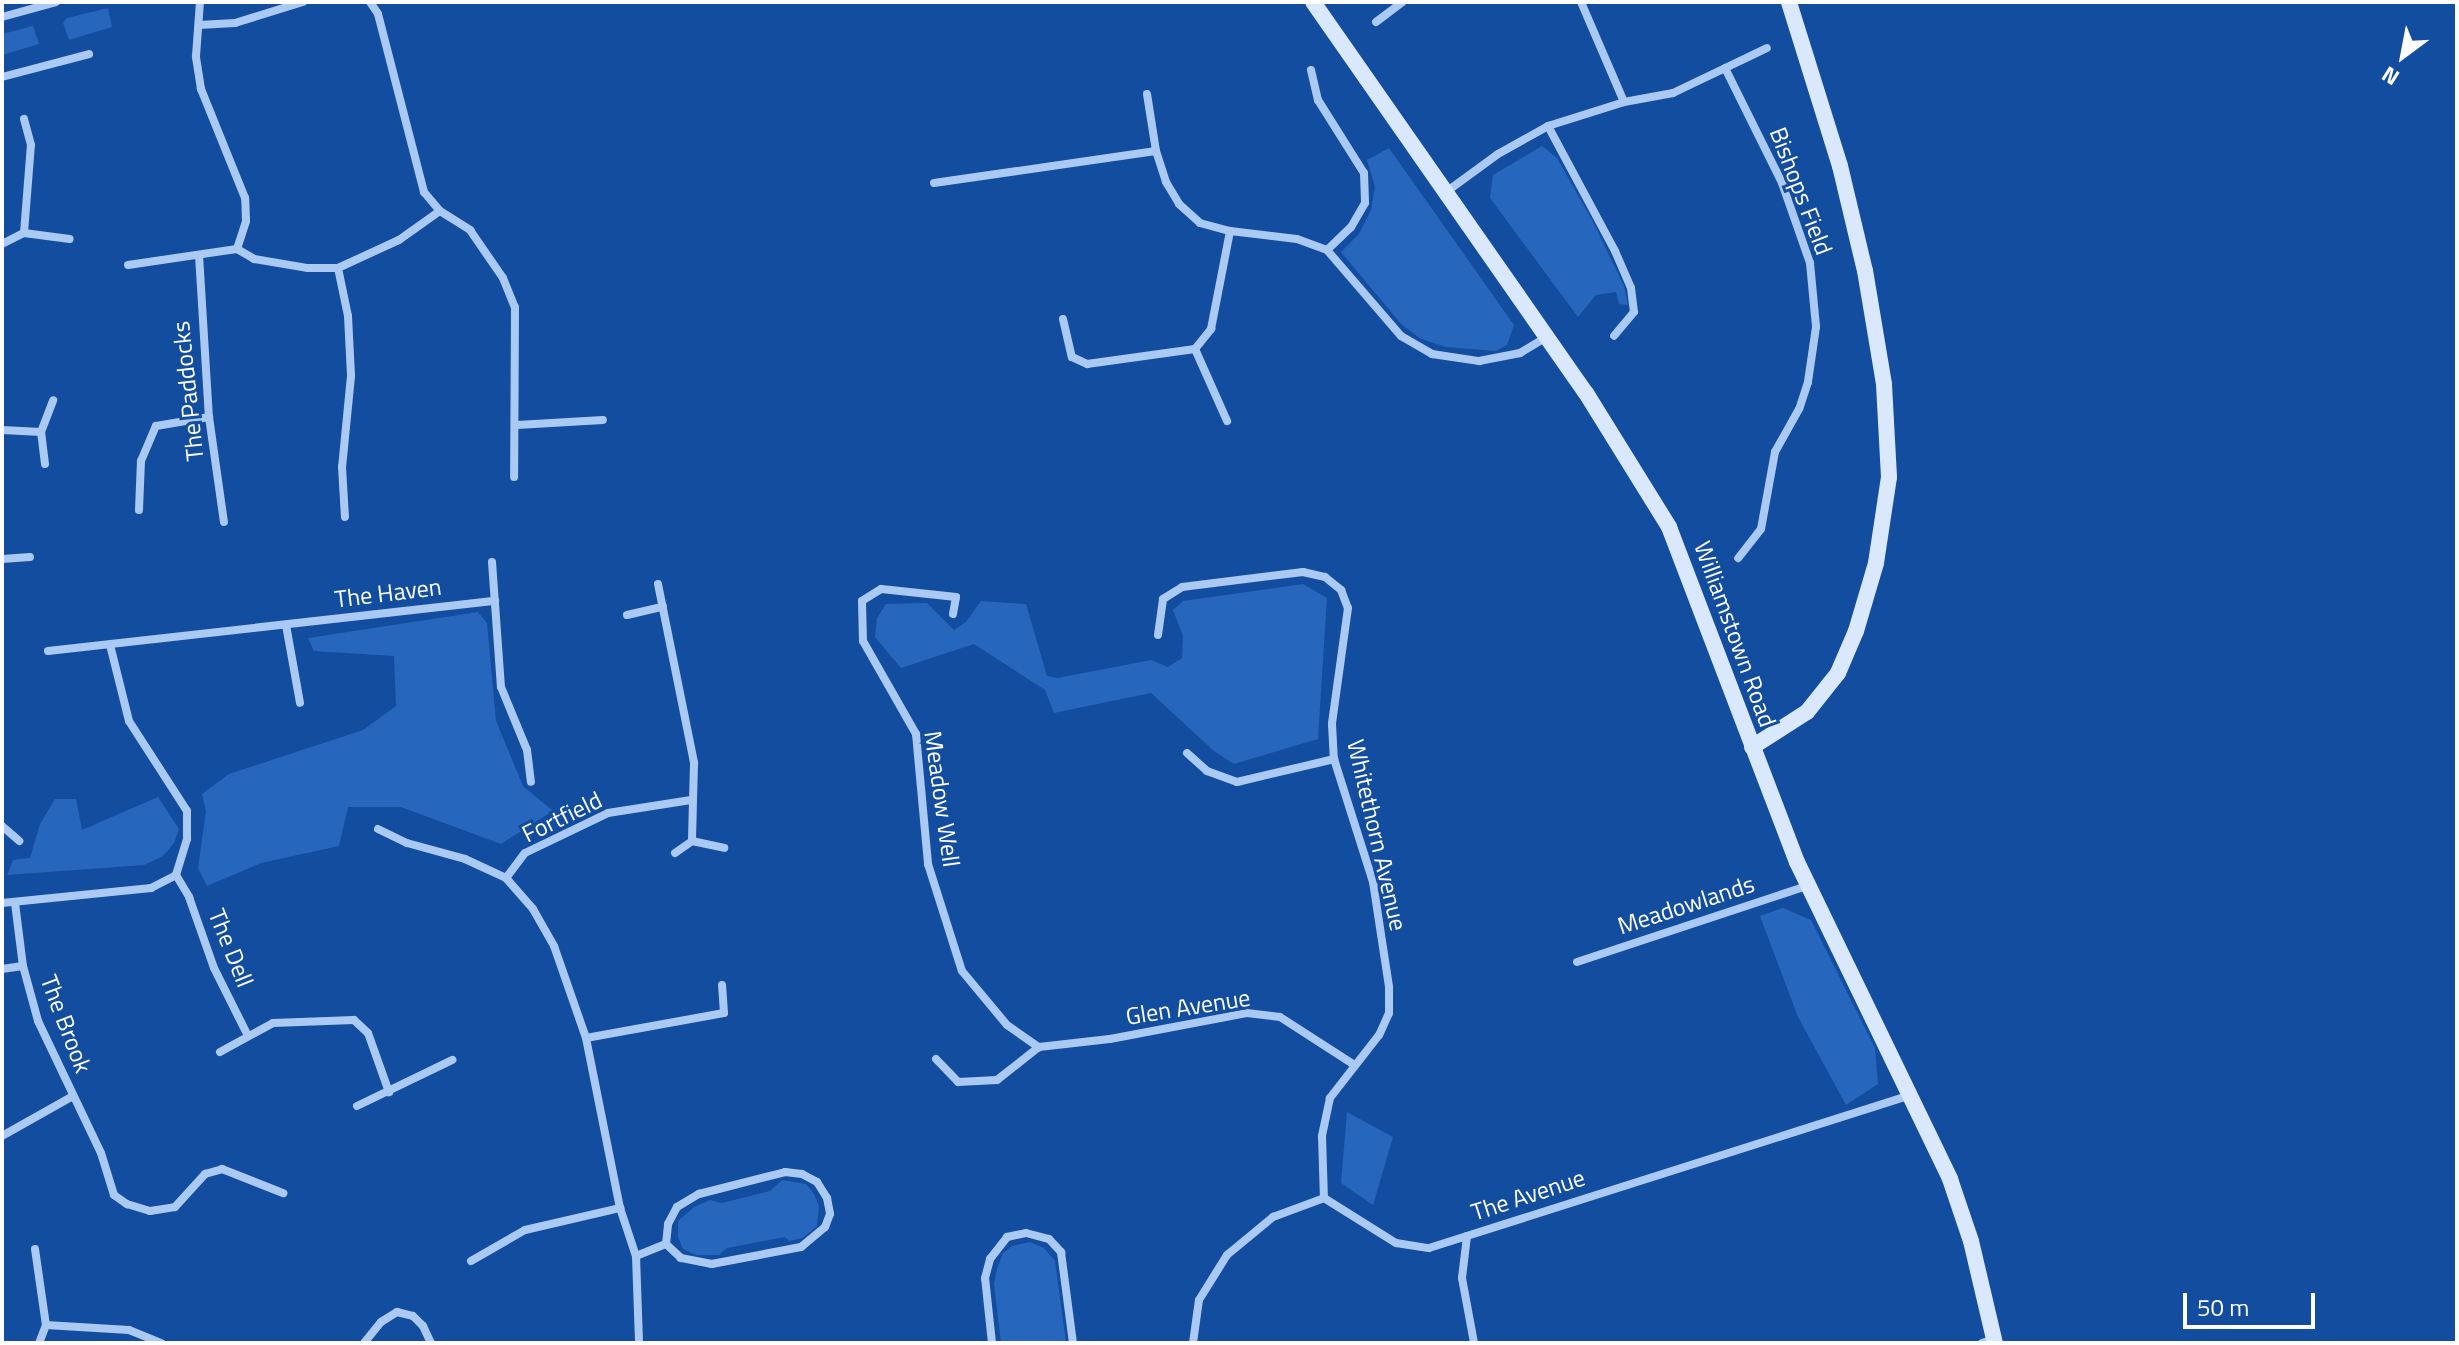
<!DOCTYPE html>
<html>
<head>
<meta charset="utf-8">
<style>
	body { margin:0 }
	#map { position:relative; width:2459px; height:1345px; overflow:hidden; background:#134d9f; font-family:"Titillium Web",sans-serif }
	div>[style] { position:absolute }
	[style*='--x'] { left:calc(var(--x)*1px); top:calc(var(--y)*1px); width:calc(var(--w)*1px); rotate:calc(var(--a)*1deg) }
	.green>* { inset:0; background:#2666bd }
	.street>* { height:8px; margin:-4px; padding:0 4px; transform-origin:4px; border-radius:4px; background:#aacaf4 }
	.secondary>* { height:16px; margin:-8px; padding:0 8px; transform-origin:8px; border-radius:8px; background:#dae8fd }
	span { translate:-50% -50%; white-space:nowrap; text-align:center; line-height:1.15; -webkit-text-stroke:6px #134d9f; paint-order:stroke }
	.street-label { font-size:24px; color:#fff }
	.frame { position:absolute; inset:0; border:4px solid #fff; pointer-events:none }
	.north { position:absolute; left:2363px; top:16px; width:80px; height:80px; -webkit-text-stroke:6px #134d9f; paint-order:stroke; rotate:212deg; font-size:22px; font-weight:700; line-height:32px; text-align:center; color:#fff }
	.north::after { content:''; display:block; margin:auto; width:28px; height:36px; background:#fff; clip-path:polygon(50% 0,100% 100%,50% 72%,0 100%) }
	.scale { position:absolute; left:2183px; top:1293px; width:132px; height:36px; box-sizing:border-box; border:4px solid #fff; border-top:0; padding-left:10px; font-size:24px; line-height:28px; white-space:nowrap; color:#fff; -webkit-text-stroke:6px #134d9f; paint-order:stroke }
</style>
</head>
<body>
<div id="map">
	<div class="green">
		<i style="clip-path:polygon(108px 8px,112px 27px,69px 40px,63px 23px,67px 18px)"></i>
		<i style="clip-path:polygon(33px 26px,39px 44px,2px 55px,2px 34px)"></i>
		<i style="clip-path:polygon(1542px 146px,1557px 158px,1592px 220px,1624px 286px,1628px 305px,1619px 304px,1616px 292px,1596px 295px,1578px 317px,1490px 198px,1493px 175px)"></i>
		<i style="clip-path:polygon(1389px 148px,1514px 325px,1507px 345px,1496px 351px,1446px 347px,1421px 339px,1402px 325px,1341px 252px,1359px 234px,1371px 210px,1375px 187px,1367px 160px)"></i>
		<i style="clip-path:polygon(1303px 584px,1327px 598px,1318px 739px,1234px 764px,1214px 751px,1151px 693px,1054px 713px,1045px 690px,974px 644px,901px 668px,875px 637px,877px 618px,886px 604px,927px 603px,954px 630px,966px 622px,981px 601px,1026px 604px,1047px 676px,1058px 678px,1151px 660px,1168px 667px,1182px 658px,1183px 636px,1173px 610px,1183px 601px)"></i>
		<i style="clip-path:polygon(478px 612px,487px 623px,496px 721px,523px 786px,553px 811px,501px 844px,401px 807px,348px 807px,339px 846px,261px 863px,207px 886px,198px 868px,206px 811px,202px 794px,229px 774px,363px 730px,396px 706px,394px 656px,314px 651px,308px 638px)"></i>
		<i style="clip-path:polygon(158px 797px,179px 829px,174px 843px,163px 856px,144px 865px,7px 875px,13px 860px,30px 858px,40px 824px,55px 799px,76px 799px,82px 830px)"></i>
		<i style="clip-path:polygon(1783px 908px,1811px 920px,1875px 1048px,1878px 1084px,1846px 1105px,1798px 1017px,1760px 916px)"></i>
		<i style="clip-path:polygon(1347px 1112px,1393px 1137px,1373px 1205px,1341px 1183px)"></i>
		<i style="clip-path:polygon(782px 1180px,806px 1184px,814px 1194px,819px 1206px,817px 1226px,803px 1238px,789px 1241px,785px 1237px,727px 1248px,719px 1255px,696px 1255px,683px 1249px,678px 1237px,678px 1221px,694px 1207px,710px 1200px,722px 1203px,770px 1191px)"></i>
		<i style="clip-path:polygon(1030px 1242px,1044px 1248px,1055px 1261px,1066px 1343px,1001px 1343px,994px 1284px,997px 1269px,1003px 1253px,1012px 1246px)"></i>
	</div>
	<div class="street">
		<i style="--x:370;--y:2;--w:14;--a:56"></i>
		<i style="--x:378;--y:14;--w:184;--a:75.5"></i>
		<i style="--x:424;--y:192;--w:25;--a:50"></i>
		<i style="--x:440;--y:211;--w:36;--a:32"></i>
		<i style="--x:470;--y:230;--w:58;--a:55.5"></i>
		<i style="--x:503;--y:278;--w:31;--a:68"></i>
		<i style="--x:515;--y:307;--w:170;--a:90.3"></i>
		<i style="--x:1581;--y:2;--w:109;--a:66.7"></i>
		<i style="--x:2;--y:17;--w:56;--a:-15.5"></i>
		<i style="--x:1376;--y:22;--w:34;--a:-37"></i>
		<i style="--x:199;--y:25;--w:36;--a:-3"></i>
		<i style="--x:235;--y:23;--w:71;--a:-17.2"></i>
		<i style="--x:1725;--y:68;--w:128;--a:63.6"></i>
		<i style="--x:1782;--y:183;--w:85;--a:70.7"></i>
		<i style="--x:1810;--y:263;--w:64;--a:84.6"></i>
		<i style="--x:1816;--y:327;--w:56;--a:98.3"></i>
		<i style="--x:1808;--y:382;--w:28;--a:108"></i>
		<i style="--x:1799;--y:409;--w:49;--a:119.2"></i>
		<i style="--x:1775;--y:452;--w:78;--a:100.3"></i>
		<i style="--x:1761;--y:529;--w:37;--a:128"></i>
		<i style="--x:1311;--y:70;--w:31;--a:77"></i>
		<i style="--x:1318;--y:100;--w:86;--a:57.8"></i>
		<i style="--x:1364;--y:173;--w:30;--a:88"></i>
		<i style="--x:1365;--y:203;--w:28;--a:120"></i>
		<i style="--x:1351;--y:227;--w:33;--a:136"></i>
		<i style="--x:2;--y:77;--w:90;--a:-14.8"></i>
		<i style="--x:1147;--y:94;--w:58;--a:81"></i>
		<i style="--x:1156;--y:151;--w:33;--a:72"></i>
		<i style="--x:1166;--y:182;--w:26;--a:59"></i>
		<i style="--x:1179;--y:204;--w:28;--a:42"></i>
		<i style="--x:1200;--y:223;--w:31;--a:15"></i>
		<i style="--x:1548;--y:126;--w:142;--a:61.8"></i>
		<i style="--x:1615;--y:251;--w:40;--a:66.6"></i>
		<i style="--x:1631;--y:288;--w:24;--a:83"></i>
		<i style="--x:1634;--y:312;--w:31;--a:130"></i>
		<i style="--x:934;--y:183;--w:224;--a:-8.2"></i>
		<i style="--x:1446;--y:192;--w:64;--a:-36.2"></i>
		<i style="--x:1498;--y:154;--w:57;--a:-29.2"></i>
		<i style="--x:1548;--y:126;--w:80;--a:-17.5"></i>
		<i style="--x:1624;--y:102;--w:50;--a:-10.4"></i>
		<i style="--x:1673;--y:93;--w:104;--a:-25.6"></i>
		<i style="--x:24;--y:233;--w:88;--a:-85.5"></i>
		<i style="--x:31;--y:145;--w:27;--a:-105"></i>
		<i style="--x:2;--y:244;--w:25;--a:-27"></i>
		<i style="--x:24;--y:233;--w:46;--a:7.4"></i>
		<i style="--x:237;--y:249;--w:20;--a:30"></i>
		<i style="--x:254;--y:259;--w:55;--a:9.5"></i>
		<i style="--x:308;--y:268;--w:30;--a:0"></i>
		<i style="--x:338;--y:268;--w:67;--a:-24.7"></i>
		<i style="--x:399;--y:240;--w:50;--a:-35.3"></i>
		<i style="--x:199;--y:255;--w:162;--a:86.5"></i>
		<i style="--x:209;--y:417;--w:106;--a:81.9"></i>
		<i style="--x:128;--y:265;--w:110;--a:-8.4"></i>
		<i style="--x:237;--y:249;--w:29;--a:-72"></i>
		<i style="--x:246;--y:221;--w:23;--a:-92"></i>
		<i style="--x:245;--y:198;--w:118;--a:-112"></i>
		<i style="--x:201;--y:89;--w:33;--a:-99"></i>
		<i style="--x:196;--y:56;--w:54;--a:-85.8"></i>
		<i style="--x:338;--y:268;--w:49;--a:78.2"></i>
		<i style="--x:348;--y:316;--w:60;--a:87.1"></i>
		<i style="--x:351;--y:376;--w:91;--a:95.6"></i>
		<i style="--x:342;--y:467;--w:50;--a:86.6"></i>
		<i style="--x:1063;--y:319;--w:39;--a:77"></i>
		<i style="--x:1072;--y:357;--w:17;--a:25"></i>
		<i style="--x:1087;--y:364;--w:109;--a:-7.9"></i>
		<i style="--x:1195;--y:349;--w:26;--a:-51"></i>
		<i style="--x:1211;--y:329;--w:100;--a:-79"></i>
		<i style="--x:1230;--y:231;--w:67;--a:6.8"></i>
		<i style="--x:1297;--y:239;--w:32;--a:20"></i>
		<i style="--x:1327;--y:250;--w:113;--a:49.3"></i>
		<i style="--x:1401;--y:336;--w:36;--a:30"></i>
		<i style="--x:1432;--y:354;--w:48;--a:8.5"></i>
		<i style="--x:1479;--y:361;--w:42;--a:-11"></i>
		<i style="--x:1520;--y:353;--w:31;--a:-31"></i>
		<i style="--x:1195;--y:349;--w:79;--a:66"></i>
		<i style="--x:517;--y:425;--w:86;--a:-3.3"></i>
		<i style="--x:2;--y:430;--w:39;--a:3"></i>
		<i style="--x:45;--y:464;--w:32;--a:-97"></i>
		<i style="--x:41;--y:432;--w:34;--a:-69"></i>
		<i style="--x:139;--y:510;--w:49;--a:-87.7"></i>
		<i style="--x:141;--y:461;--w:38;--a:-67"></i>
		<i style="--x:156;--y:426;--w:54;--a:-9.6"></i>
		<i style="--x:2;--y:559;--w:28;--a:-4"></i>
		<i style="--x:492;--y:562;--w:125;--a:85.9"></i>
		<i style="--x:501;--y:687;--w:68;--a:67.6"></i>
		<i style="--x:527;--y:750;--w:32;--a:83"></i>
		<i style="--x:658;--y:584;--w:183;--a:78.6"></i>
		<i style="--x:694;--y:763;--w:78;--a:91.5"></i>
		<i style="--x:953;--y:614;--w:17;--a:-80"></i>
		<i style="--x:956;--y:597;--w:75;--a:-173.9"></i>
		<i style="--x:881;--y:589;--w:22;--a:148"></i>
		<i style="--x:862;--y:601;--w:40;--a:88.6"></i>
		<i style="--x:863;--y:641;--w:107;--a:60.3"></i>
		<i style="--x:916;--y:734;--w:131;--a:84.7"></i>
		<i style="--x:928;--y:864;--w:112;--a:72.4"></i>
		<i style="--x:962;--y:971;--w:70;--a:50.2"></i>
		<i style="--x:1007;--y:1025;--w:39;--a:35"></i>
		<i style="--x:627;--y:615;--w:37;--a:-13"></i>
		<i style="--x:286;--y:625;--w:79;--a:79.8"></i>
		<i style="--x:1158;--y:635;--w:36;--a:-82"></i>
		<i style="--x:1163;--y:599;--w:22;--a:-32"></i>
		<i style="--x:1182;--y:587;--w:122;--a:-7.1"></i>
		<i style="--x:1303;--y:572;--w:23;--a:13"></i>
		<i style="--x:1325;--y:577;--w:21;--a:39"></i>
		<i style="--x:1341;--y:590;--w:19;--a:69"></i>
		<i style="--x:1348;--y:608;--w:117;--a:97.9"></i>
		<i style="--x:1332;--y:724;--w:35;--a:87"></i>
		<i style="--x:1334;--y:759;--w:129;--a:72.4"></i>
		<i style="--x:1373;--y:882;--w:106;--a:81.3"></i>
		<i style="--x:1389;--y:987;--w:26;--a:90"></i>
		<i style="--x:1389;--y:1013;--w:24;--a:114"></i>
		<i style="--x:1379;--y:1035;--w:80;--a:127.9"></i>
		<i style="--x:1330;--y:1098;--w:39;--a:102"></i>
		<i style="--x:1322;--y:1136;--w:62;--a:88.2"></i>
		<i style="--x:48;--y:651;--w:450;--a:-6.4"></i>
		<i style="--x:1187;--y:753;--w:27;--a:42"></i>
		<i style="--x:1207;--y:771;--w:32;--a:20"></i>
		<i style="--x:1237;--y:782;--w:100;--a:-13.3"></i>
		<i style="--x:2;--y:826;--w:23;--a:41"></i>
		<i style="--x:378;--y:829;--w:32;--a:26"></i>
		<i style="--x:407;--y:843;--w:60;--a:15.4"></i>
		<i style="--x:465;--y:859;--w:45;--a:24.9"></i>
		<i style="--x:506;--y:878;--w:41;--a:48.9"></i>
		<i style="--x:533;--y:909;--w:43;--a:60.4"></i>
		<i style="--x:554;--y:946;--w:97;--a:70.8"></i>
		<i style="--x:586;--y:1038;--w:173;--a:78.7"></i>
		<i style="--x:620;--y:1208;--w:51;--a:71.6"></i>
		<i style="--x:636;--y:1256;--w:87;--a:88"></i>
		<i style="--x:675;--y:853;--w:21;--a:-35"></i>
		<i style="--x:692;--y:841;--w:33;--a:12"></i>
		<i style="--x:176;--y:875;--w:26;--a:59"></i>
		<i style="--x:189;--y:897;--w:75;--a:70.6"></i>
		<i style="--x:214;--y:968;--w:76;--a:63.4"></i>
		<i style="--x:506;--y:878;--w:31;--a:-53"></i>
		<i style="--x:525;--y:853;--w:92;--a:-25.7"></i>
		<i style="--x:608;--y:813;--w:84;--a:-8.9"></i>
		<i style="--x:2;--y:903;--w:150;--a:-5.7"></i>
		<i style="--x:151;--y:888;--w:28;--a:-27"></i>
		<i style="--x:176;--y:875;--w:38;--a:-73"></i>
		<i style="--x:187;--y:839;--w:28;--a:-90"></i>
		<i style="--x:187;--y:811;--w:107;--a:-122.8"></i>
		<i style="--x:129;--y:721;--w:78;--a:-104"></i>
		<i style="--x:15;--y:903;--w:64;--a:82.8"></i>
		<i style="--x:23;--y:966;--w:57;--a:74.7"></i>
		<i style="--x:38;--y:1021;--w:146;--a:64.5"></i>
		<i style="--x:101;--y:1153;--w:44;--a:72.8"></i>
		<i style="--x:114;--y:1195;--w:16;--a:35"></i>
		<i style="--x:127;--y:1204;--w:24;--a:17"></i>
		<i style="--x:150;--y:1211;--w:25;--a:-9"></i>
		<i style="--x:175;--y:1207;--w:45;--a:-47.7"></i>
		<i style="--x:205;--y:1174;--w:18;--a:-16"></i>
		<i style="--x:222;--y:1169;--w:66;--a:21.5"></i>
		<i style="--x:1577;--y:962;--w:242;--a:-18.3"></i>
		<i style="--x:2;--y:969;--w:21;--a:-8"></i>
		<i style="--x:586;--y:1038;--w:140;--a:-10.3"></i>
		<i style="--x:724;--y:1013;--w:28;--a:-94"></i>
		<i style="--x:220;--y:1052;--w:60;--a:-28.7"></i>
		<i style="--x:273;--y:1023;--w:81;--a:-2.1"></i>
		<i style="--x:354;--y:1020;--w:19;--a:43"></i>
		<i style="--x:368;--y:1033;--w:63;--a:70.4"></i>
		<i style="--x:936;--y:1059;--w:32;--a:46"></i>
		<i style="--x:958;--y:1082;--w:39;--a:-3"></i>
		<i style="--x:997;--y:1080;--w:53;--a:-38.2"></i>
		<i style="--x:1039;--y:1047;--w:71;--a:-6.4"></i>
		<i style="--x:1110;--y:1039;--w:139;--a:-10.7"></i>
		<i style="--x:1247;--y:1013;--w:33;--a:7"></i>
		<i style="--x:1280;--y:1017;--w:87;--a:32.8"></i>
		<i style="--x:357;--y:1106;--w:106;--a:-25.8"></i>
		<i style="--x:2;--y:1136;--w:81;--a:-29.4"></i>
		<i style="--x:1467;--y:1236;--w:42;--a:96.8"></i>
		<i style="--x:1462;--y:1278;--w:66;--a:79.5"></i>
		<i style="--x:35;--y:1249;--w:77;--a:81.8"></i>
		<i style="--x:46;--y:1325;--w:19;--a:111"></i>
		<i style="--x:636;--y:1256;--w:32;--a:-22"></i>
		<i style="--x:666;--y:1244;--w:20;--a:-84"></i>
		<i style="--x:668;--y:1224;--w:19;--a:-62"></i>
		<i style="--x:677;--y:1207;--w:26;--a:-31"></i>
		<i style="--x:699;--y:1194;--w:89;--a:-14.3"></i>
		<i style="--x:785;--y:1172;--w:17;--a:7"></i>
		<i style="--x:802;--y:1174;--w:17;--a:28"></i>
		<i style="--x:817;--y:1182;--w:19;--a:58"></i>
		<i style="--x:827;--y:1198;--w:16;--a:79"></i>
		<i style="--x:830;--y:1214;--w:14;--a:111"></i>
		<i style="--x:825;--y:1227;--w:31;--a:140"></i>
		<i style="--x:801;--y:1247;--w:91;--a:169.2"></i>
		<i style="--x:712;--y:1264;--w:32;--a:-169"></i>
		<i style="--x:681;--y:1258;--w:21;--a:-137"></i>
		<i style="--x:471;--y:1261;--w:62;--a:-29.9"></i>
		<i style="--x:525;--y:1230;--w:98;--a:-13"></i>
		<i style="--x:46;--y:1325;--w:83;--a:3.4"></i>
		<i style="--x:129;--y:1330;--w:35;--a:22"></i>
		<i style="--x:364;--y:1343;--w:27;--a:-51"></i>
		<i style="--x:381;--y:1322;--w:19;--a:-32"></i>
		<i style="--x:397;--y:1312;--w:16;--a:14"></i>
		<i style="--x:413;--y:1316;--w:14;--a:45"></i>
		<i style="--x:423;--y:1326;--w:19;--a:65"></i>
		<i style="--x:992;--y:1343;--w:65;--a:-96.1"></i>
		<i style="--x:985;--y:1278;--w:20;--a:-75"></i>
		<i style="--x:990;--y:1259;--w:28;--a:-52"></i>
		<i style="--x:1007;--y:1237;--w:19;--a:-12"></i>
		<i style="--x:1026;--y:1233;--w:24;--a:15"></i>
		<i style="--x:1049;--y:1239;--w:18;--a:47"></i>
		<i style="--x:1061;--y:1252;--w:92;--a:82.5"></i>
		<i style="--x:1193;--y:1343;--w:43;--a:-82.1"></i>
		<i style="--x:1199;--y:1300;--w:53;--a:-58.1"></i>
		<i style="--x:1227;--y:1255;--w:60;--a:-39.6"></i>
		<i style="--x:1273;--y:1217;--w:54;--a:-20.4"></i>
		<i style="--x:1324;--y:1198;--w:85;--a:32"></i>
		<i style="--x:1396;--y:1243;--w:33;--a:9"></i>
		<i style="--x:1429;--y:1248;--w:506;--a:-17.61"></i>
		<i style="--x:1982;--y:1343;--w:13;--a:-18"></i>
	</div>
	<div class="secondary">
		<i style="--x:1313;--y:2;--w:477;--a:55.1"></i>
		<i style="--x:1586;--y:393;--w:158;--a:58.2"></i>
		<i style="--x:1669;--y:527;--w:359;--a:69.1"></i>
		<i style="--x:1797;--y:862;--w:352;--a:64.2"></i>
		<i style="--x:1950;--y:1179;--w:65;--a:71.3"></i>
		<i style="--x:1971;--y:1241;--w:105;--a:76.8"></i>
		<i style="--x:1752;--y:747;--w:65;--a:-32.5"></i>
		<i style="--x:1807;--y:712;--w:50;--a:-51.5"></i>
		<i style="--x:1838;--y:673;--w:46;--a:-66.8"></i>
		<i style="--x:1856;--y:631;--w:71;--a:-73.6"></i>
		<i style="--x:1876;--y:563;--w:87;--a:-81.4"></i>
		<i style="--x:1889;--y:477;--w:93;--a:-93.1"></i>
		<i style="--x:1884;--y:384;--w:115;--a:-99.5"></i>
		<i style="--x:1865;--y:271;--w:108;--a:-103.4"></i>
		<i style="--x:1840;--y:166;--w:172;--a:-107.3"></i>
	</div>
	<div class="street-label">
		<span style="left:1801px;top:191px;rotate:69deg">Bishops Field</span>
		<span style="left:188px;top:391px;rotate:-96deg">The Paddocks</span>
		<span style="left:388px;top:593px;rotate:-7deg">The Haven</span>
		<span style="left:1735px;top:634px;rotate:70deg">Williamstown Road</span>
		<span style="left:942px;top:799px;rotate:82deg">Meadow Well</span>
		<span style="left:562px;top:817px;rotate:-26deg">Fortfield</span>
		<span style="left:1377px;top:835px;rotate:77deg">Whitethorn Avenue</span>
		<span style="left:1686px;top:905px;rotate:-18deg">Meadowlands</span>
		<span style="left:231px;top:948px;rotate:68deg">The Dell</span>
		<span style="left:1188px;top:1007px;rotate:-9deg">Glen Avenue</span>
		<span style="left:66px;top:1024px;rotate:69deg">The Brook</span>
		<span style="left:1528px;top:1195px;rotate:-18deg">The Avenue</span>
	</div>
	<div class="frame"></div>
	<div class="north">N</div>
	<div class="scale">50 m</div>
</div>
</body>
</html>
